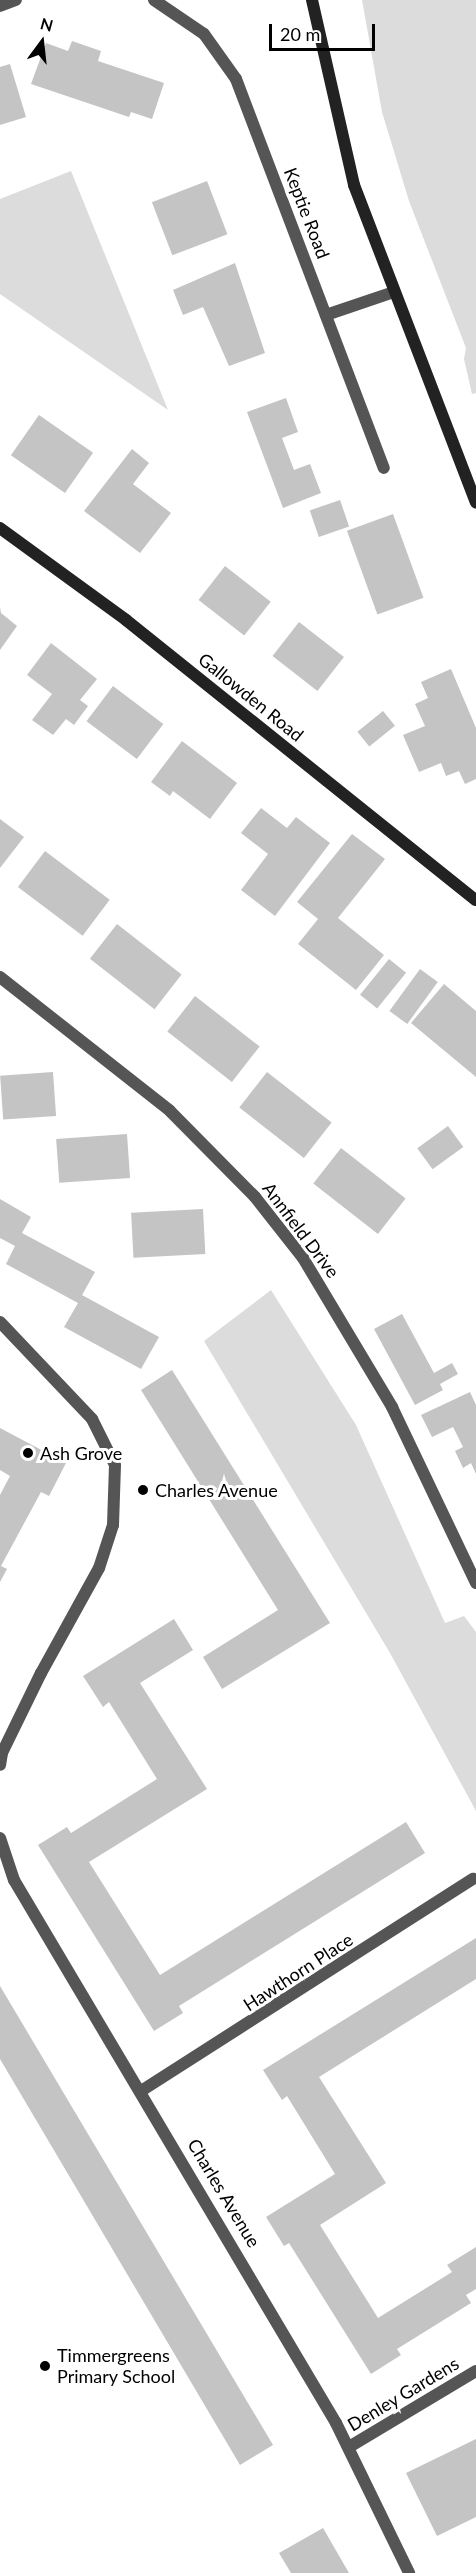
<!DOCTYPE html>
<html>
<head>
<meta charset="utf-8">
<style>
	body { margin:0 }
	#map { position:relative; width:476px; height:2573px; overflow:hidden; background:#fff; font-family:Lato,sans-serif }
	div>[style] { position:absolute }
	[style*='--x'] { left:calc(var(--x)*1px); top:calc(var(--y)*1px); width:calc(var(--w)*1px); rotate:calc(var(--a)*1deg) }
	.green>* { inset:0; background:#dcdcdc }
	.building>* { inset:0; background:#c4c4c4; transform-origin:0 0 }
	.street>* { height:12px; margin:-6px; padding:0 6px; transform-origin:6px; border-radius:6px; background:#555 }
	.secondary>* { height:12px; margin:-6px; padding:0 6px; transform-origin:6px; border-radius:6px; background:#222 }
	.dots>* { width:16px; height:16px; translate:-50% -50%; box-sizing:border-box; border:3px solid #fff; border-radius:50% }
	span { translate:-50% -50%; white-space:nowrap; text-align:center; line-height:1.15; -webkit-text-stroke:6px #fff; paint-order:stroke }
	.street-label { font-size:18px; color:#000 }
	.poi-label { font-size:18px; color:#000 }
	.left { translate:0 -50%; text-align:left }
	.north { position:absolute; left:12px; top:12px; width:60px; height:60px; -webkit-text-stroke:4px #fff; paint-order:stroke; rotate:15deg; font-size:16px; font-weight:700; line-height:24px; text-align:center; color:#000 }
	.north::after { content:''; display:block; margin:auto; width:21px; height:27px; background:#000; clip-path:polygon(50% 0,100% 100%,50% 72%,0 100%) }
	.scale { position:absolute; left:269px; top:24px; width:106px; height:27px; box-sizing:border-box; border:3px solid #000; border-top:0; padding-left:8px; font-size:18px; line-height:21px; white-space:nowrap; color:#000; -webkit-text-stroke:4px #fff; paint-order:stroke }
</style>
</head>
<body>
<div id="map">
	<div class="green">
		<i style="clip-path:polygon(362px 0,476px 0,476px 393px,472px 394px,464px 359px,466px 348px,409px 201px,382px 112px)"></i>
		<i style="clip-path:polygon(71px 171px,168px 410px,0 294px,0 199px)"></i>
		<i style="clip-path:polygon(271px 1290px,356px 1425px,445px 1623px,464px 1616px,476px 1632px,476px 1811px,390px 1653px,204px 1341px)"></i>
	</div>
	<div class="building">
		<i style="clip-path:polygon(72px 41px,101px 51px,98px 61px,164px 83px,152px 119px,131px 112px,129px 117px,31px 84px,46px 43px,68px 51px)"></i>
		<i style="clip-path:polygon(10px 64px,26px 117px,0 125px,0 67px)"></i>
		<i style="left:207px;top:181px;width:57px;height:59px;rotate:69deg"></i>
		<i style="clip-path:polygon(235px 263px,265px 353px,229px 366px,203px 307px,183px 315px,173px 290px)"></i>
		<i style="clip-path:polygon(286px 398px,298px 432px,282px 438px,294px 470px,310px 464px,321px 493px,283px 508px,247px 412px)"></i>
		<i style="left:39px;top:415px;width:66px;height:49px;rotate:35deg"></i>
		<i style="clip-path:polygon(132px 449px,149px 463px,133px 484px,171px 513px,140px 553px,84px 511px)"></i>
		<i style="left:340px;top:500px;width:28px;height:32px;rotate:71deg"></i>
		<i style="left:393px;top:514px;width:89px;height:49px;rotate:70deg"></i>
		<i style="left:225px;top:566px;width:58px;height:43px;rotate:38deg"></i>
		<i style="clip-path:polygon(0 607px,1px 613px,17px 626px,0 650px)"></i>
		<i style="left:299px;top:622px;width:57px;height:43px;rotate:38deg"></i>
		<i style="clip-path:polygon(51px 643px,97px 679px,80px 700px,88px 706px,74px 725px,66px 719px,53px 735px,32px 720px,52px 694px,27px 675px)"></i>
		<i style="clip-path:polygon(451px 669px,476px 728px,476px 779px,465px 784px,459px 771px,446px 776px,441px 763px,419px 772px,403px 735px,425px 726px,415px 704px,428px 698px,421px 682px)"></i>
		<i style="left:113px;top:686px;width:63px;height:44px;rotate:37deg"></i>
		<i style="left:383px;top:711px;width:19px;height:33px;rotate:51deg"></i>
		<i style="clip-path:polygon(182px 741px,237px 783px,210px 819px,173px 791px,170px 796px,151px 782px)"></i>
		<i style="clip-path:polygon(261px 808px,287px 828px,296px 817px,330px 843px,275px 916px,241px 890px,268px 854px,241px 833px)"></i>
		<i style="clip-path:polygon(0 819px,24px 837px,0 868px)"></i>
		<i style="clip-path:polygon(352px 834px,385px 859px,338px 918px,384px 955px,356px 990px,298px 944px,318px 919px,297px 902px)"></i>
		<i style="left:45px;top:851px;width:81px;height:45px;rotate:37deg"></i>
		<i style="left:117px;top:924px;width:82px;height:44px;rotate:38deg"></i>
		<i style="left:389px;top:959px;width:22px;height:46px;rotate:39deg"></i>
		<i style="left:420px;top:969px;width:22px;height:52px;rotate:36deg"></i>
		<i style="clip-path:polygon(444px 984px,476px 1011px,476px 1077px,411px 1023px)"></i>
		<i style="left:195px;top:996px;width:82px;height:45px;rotate:38deg"></i>
		<i style="left:53px;top:1072px;width:44px;height:53px;rotate:86deg"></i>
		<i style="left:267px;top:1072px;width:82px;height:45px;rotate:38deg"></i>
		<i style="left:448px;top:1126px;width:26px;height:38px;rotate:54deg"></i>
		<i style="left:127px;top:1134px;width:44px;height:71px;rotate:86deg"></i>
		<i style="left:341px;top:1148px;width:82px;height:45px;rotate:38deg"></i>
		<i style="clip-path:polygon(0 1199px,31px 1217px,22px 1233px,95px 1272px,82px 1295px,159px 1337px,141px 1369px,64px 1327px,78px 1303px,6px 1264px,15px 1246px,0 1238px)"></i>
		<i style="left:203px;top:1209px;width:45px;height:72px;rotate:87deg"></i>
		<i style="clip-path:polygon(402px 1314px,434px 1373px,452px 1363px,458px 1374px,440px 1384px,443px 1390px,415px 1405px,374px 1329px)"></i>
		<i style="clip-path:polygon(172px 1370px,330px 1623px,222px 1689px,203px 1657px,278px 1610px,141px 1390px)"></i>
		<i style="clip-path:polygon(470px 1392px,476px 1405px,476px 1474px,471px 1463px,463px 1468px,455px 1451px,463px 1447px,453px 1427px,432px 1437px,421px 1415px)"></i>
		<i style="clip-path:polygon(0 1428px,66px 1463px,49px 1496px,41px 1492px,1px 1566px,7px 1569px,0 1582px,0 1495px,10px 1476px,0 1470px)"></i>
		<i style="clip-path:polygon(174px 1619px,193px 1650px,140px 1683px,207px 1789px,89px 1862px,160px 1975px,406px 1822px,425px 1853px,179px 2006px,183px 2013px,154px 2031px,38px 1845px,67px 1827px,71px 1833px,157px 1779px,109px 1702px,103px 1707px,83px 1676px)"></i>
		<i style="clip-path:polygon(476px 1938px,476px 1979px,319px 2077px,386px 2183px,320px 2225px,378px 2318px,452px 2272px,447px 2265px,476px 2247px,476px 2289px,466px 2295px,471px 2303px,397px 2349px,401px 2355px,371px 2374px,289px 2243px,284px 2246px,266px 2217px,335px 2174px,287px 2096px,282px 2100px,263px 2070px)"></i>
		<i style="clip-path:polygon(0 1986px,273px 2445px,240px 2465px,0 2059px)"></i>
		<i style="clip-path:polygon(476px 2439px,476px 2517px,437px 2536px,406px 2473px)"></i>
		<i style="clip-path:polygon(323px 2528px,349px 2573px,291px 2573px,279px 2553px)"></i>
	</div>
	<div class="street">
		<i style="--x:154;--y:0;--w:60;--a:34.2"></i>
		<i style="--x:204;--y:34;--w:55;--a:54.6"></i>
		<i style="--x:236;--y:79;--w:416;--a:69.2"></i>
		<i style="--x:0;--y:6;--w:17;--a:-21"></i>
		<i style="--x:326;--y:315;--w:72;--a:-18.7"></i>
		<i style="--x:0;--y:977;--w:216;--a:38.2"></i>
		<i style="--x:170;--y:1111;--w:121;--a:45.3"></i>
		<i style="--x:255;--y:1197;--w:78;--a:51.8"></i>
		<i style="--x:303;--y:1258;--w:174;--a:59.1"></i>
		<i style="--x:392;--y:1407;--w:195;--a:64.5"></i>
		<i style="--x:0;--y:1322;--w:134;--a:46.5"></i>
		<i style="--x:92;--y:1419;--w:51;--a:63.4"></i>
		<i style="--x:115;--y:1465;--w:60;--a:91.9"></i>
		<i style="--x:113;--y:1525;--w:45;--a:108"></i>
		<i style="--x:99;--y:1568;--w:120;--a:118.9"></i>
		<i style="--x:41;--y:1673;--w:89;--a:116"></i>
		<i style="--x:2;--y:1753;--w:12;--a:99"></i>
		<i style="--x:0;--y:1838;--w:44;--a:71.6"></i>
		<i style="--x:14;--y:1880;--w:631;--a:59.33"></i>
		<i style="--x:336;--y:2423;--w:167;--a:64"></i>
		<i style="--x:141;--y:2091;--w:394;--a:-32.6"></i>
		<i style="--x:349;--y:2447;--w:148;--a:-30.9"></i>
	</div>
	<div class="secondary">
		<i style="--x:312;--y:0;--w:190;--a:77.2"></i>
		<i style="--x:354;--y:185;--w:340;--a:69"></i>
		<i style="--x:0;--y:528;--w:156;--a:36.1"></i>
		<i style="--x:126;--y:620;--w:448;--a:38.7"></i>
	</div>
	<div class="dots">
		<i style="left:28px;top:1453px;background:#000"></i>
		<i style="left:143px;top:1490px;background:#000"></i>
		<i style="left:45px;top:2366px;background:#000"></i>
	</div>
	<div class="street-label">
		<span style="left:307px;top:213px;rotate:69deg">Keptie Road</span>
		<span style="left:251px;top:697px;rotate:39deg">Gallowden Road</span>
		<span style="left:301px;top:1230px;rotate:53deg">Annfield Drive</span>
		<span style="left:298px;top:1972px;rotate:-33deg">Hawthorn Place</span>
		<span style="left:224px;top:2193px;rotate:59deg">Charles Avenue</span>
		<span style="left:403px;top:2394px;rotate:-31deg">Denley Gardens</span>
	</div>
	<div class="poi-label">
		<span class="left" style="left:40px;top:1453px">Ash Grove</span>
		<span class="left" style="left:155px;top:1490px">Charles Avenue</span>
		<span class="left" style="left:57px;top:2366px">Timmergreens<br>Primary School</span>
	</div>
	<div class="north">N</div>
	<div class="scale">20 m</div>
</div>
</body>
</html>
